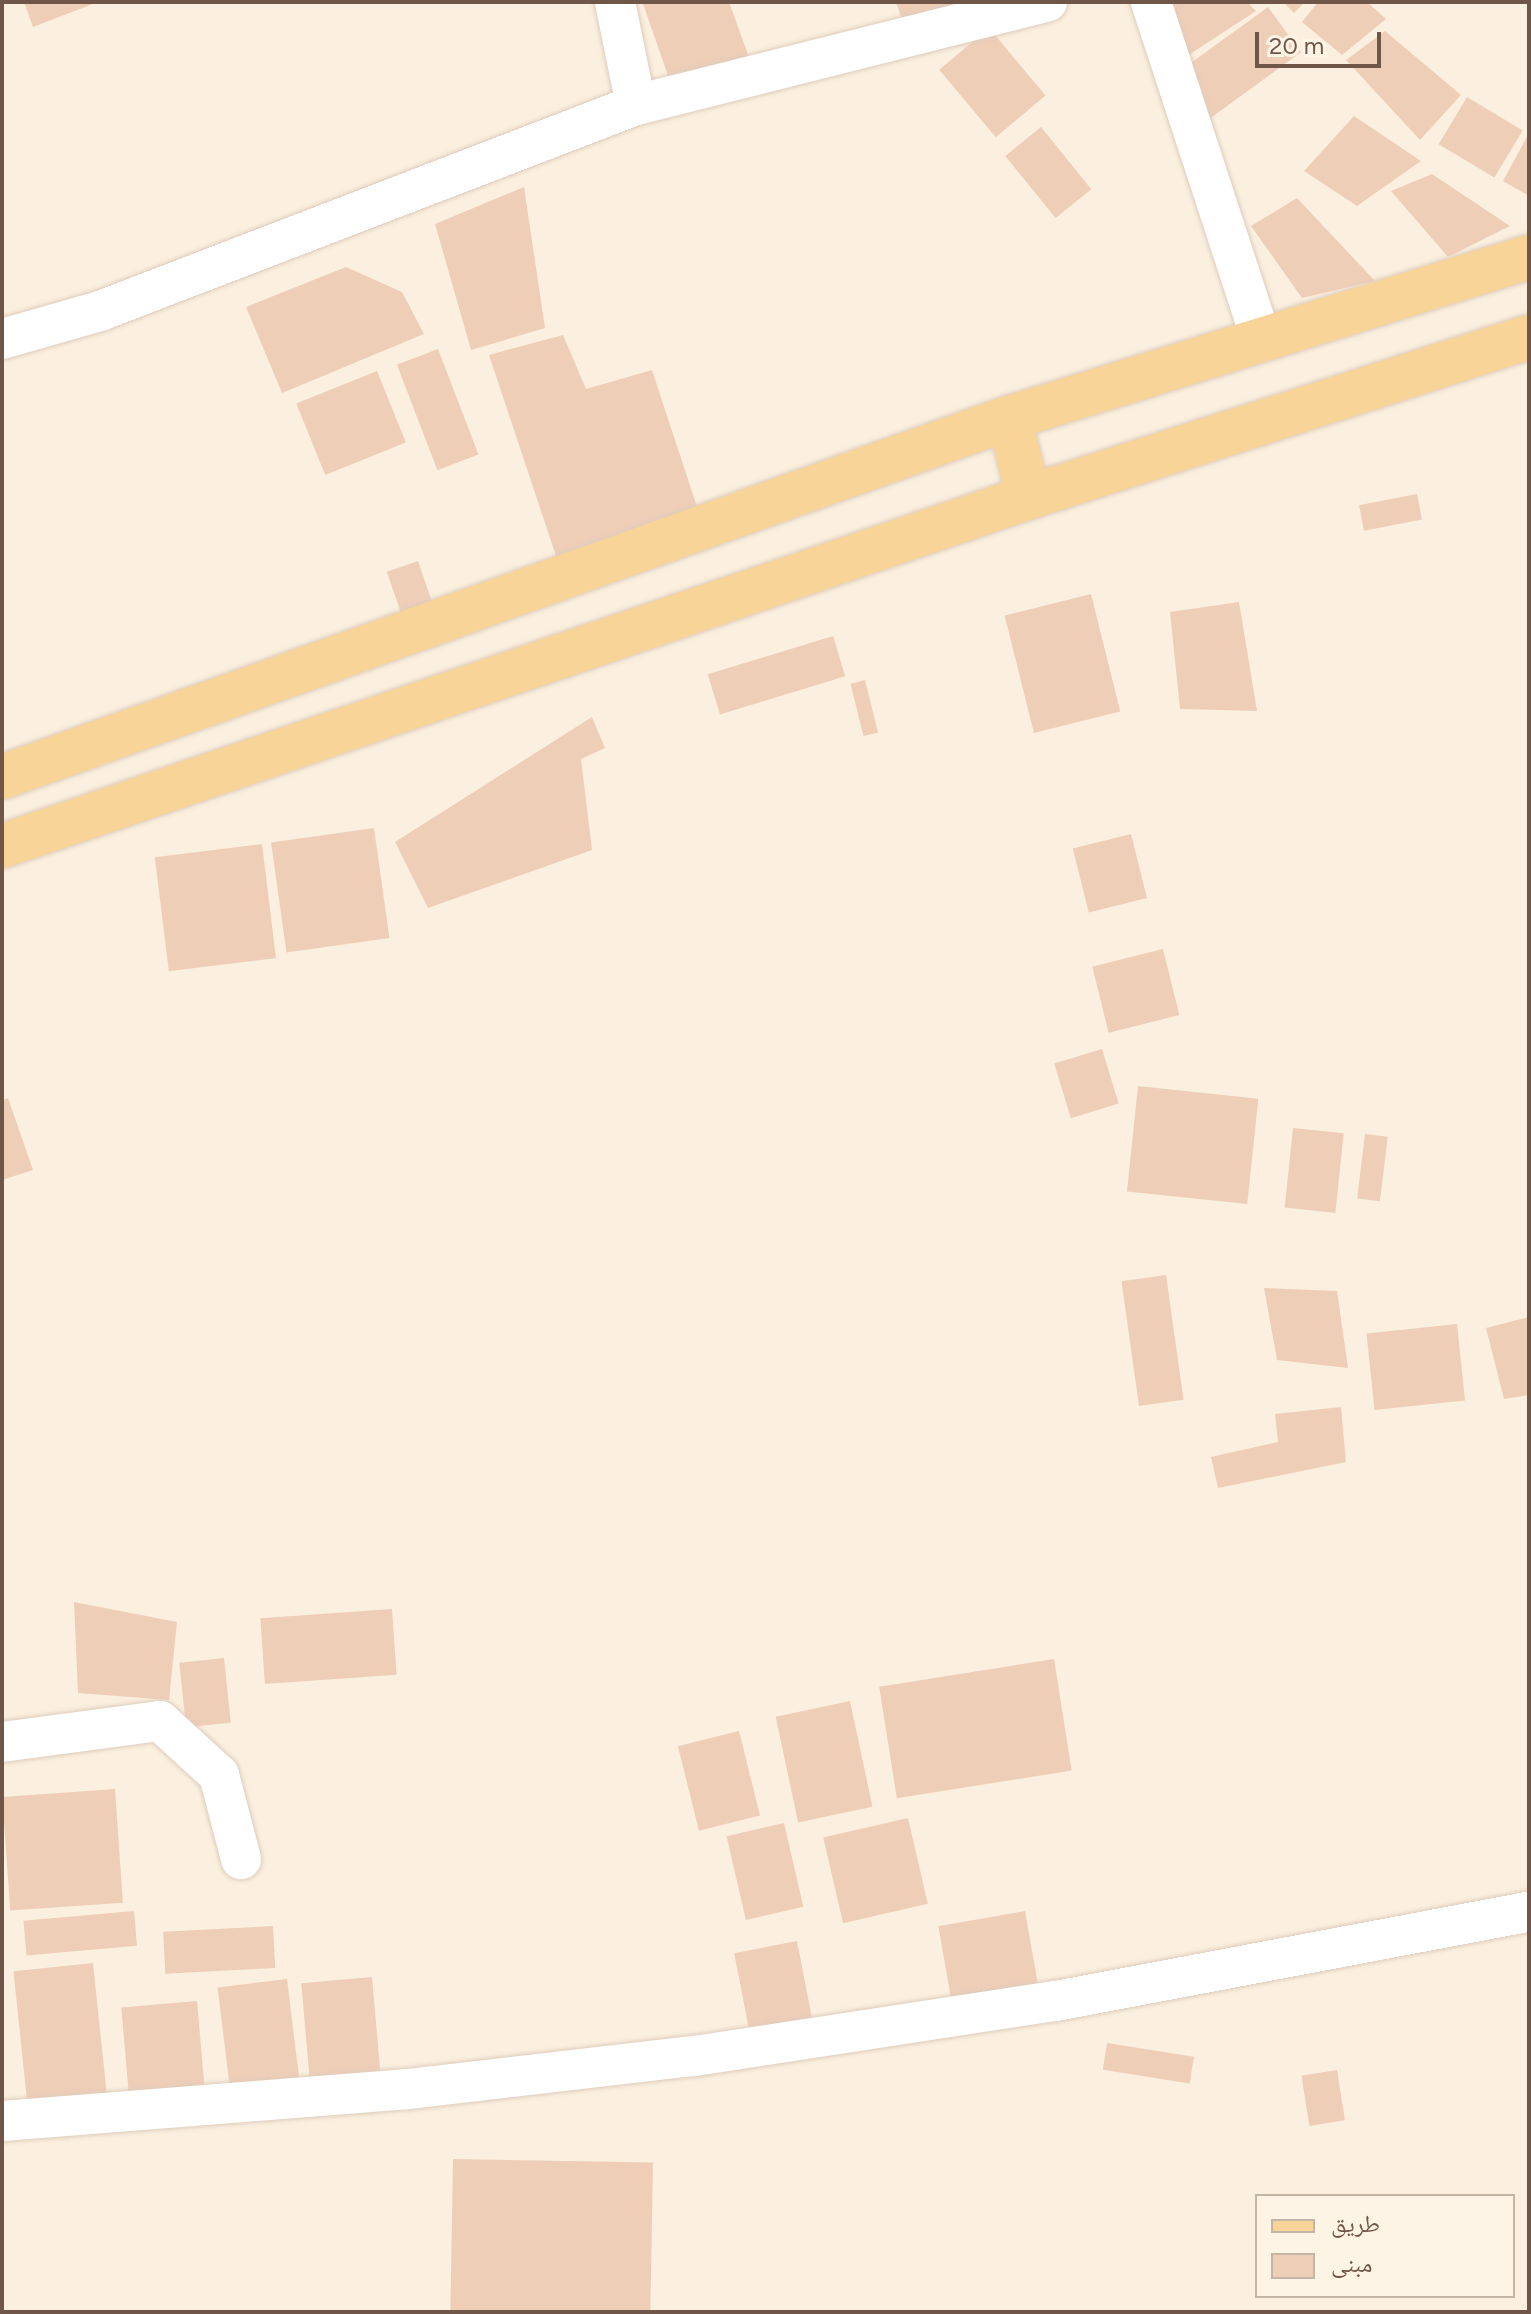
<!DOCTYPE html>
<html>
<head>
<meta charset="utf-8">
<style>
	body { margin:0 }
	#map { position:relative; width:1531px; height:2314px; overflow:hidden; background:#fbf0df; font-family:Figtree,"Noto Naskh Arabic",sans-serif }
	div>[style] { position:absolute }
	[style*='--x'] { left:calc(var(--x)*1px); top:calc(var(--y)*1px); width:calc(var(--w)*1px); rotate:calc(var(--a)*1deg) }
	.building>* { inset:0; background:#efceb8; transform-origin:0 0 }
	.roads { filter:drop-shadow(0 0 2px #deccbc) drop-shadow(0 0 2px #deccbc) }
	.minor>* { height:40px; margin:-20px; padding:0 20px; transform-origin:20px; border-radius:20px; background:#fff }
	.major>* { height:44px; margin:-22px; padding:0 22px; transform-origin:22px; border-radius:22px; background:#f8d499 }
	span { translate:-50% -50%; white-space:nowrap; text-align:center; line-height:1.15; -webkit-text-stroke:7px #fef4e5; paint-order:stroke }
	.frame { position:absolute; inset:0; border:4px solid #705648; pointer-events:none }
	.legend { position:absolute; left:1255px; top:2194px; width:260px; height:104px; box-sizing:border-box; background:#fef4e5; border:2px solid #c5b5a6; margin:0; padding:10px 14px; list-style:none; font-size:24px; color:#705648 }
	.legend li { display:flex; align-items:center; gap:16px; height:40px }
	.legend b { width:40px; border:2px solid #c5b5a6 }
	.scale { position:absolute; left:1255px; top:32px; width:126px; height:36px; box-sizing:border-box; border:4px solid #705648; border-top:0; padding-left:10px; font-size:24px; line-height:28px; white-space:nowrap; color:#705648; -webkit-text-stroke:6px #fef4e5; paint-order:stroke }
</style>
</head>
<body>
<div id="map">
	<div class="building">
		<i style="clip-path:polygon(24px 2px,98px 2px,33px 27px)"></i>
		<i style="clip-path:polygon(729px 2px,751px 63px,673px 90px,643px 4px)"></i>
		<i style="clip-path:polygon(896px 2px,964px 2px,964px 3px,903px 23px)"></i>
		<i style="clip-path:polygon(1157px 2px,1247px 2px,1256px 11px,1181px 60px)"></i>
		<i style="clip-path:polygon(1283px 2px,1305px 2px,1294px 13px)"></i>
		<i style="clip-path:polygon(1318px 2px,1367px 2px,1386px 19px,1342px 55px,1302px 22px)"></i>
		<i style="left:1268px;top:7px;width:56px;height:112px;rotate:54deg"></i>
		<i style="left:989px;top:28px;width:88px;height:65px;rotate:50deg"></i>
		<i style="clip-path:polygon(1385px 31px,1461px 95px,1420px 140px,1346px 60px)"></i>
		<i style="left:1467px;top:97px;width:65px;height:55px;rotate:31deg"></i>
		<i style="clip-path:polygon(1354px 116px,1421px 161px,1357px 206px,1304px 171px)"></i>
		<i style="left:1041px;top:127px;width:80px;height:46px;rotate:51deg"></i>
		<i style="clip-path:polygon(1529px 133px,1529px 196px,1503px 181px)"></i>
		<i style="clip-path:polygon(1432px 174px,1510px 226px,1448px 257px,1391px 191px)"></i>
		<i style="clip-path:polygon(524px 187px,545px 328px,471px 350px,435px 224px)"></i>
		<i style="clip-path:polygon(1297px 198px,1375px 281px,1302px 298px,1251px 226px)"></i>
		<i style="clip-path:polygon(346px 267px,402px 292px,424px 334px,282px 393px,246px 307px)"></i>
		<i style="clip-path:polygon(563px 335px,586px 389px,652px 370px,699px 513px,557px 559px,489px 355px)"></i>
		<i style="left:438px;top:349px;width:113px;height:44px;rotate:69deg"></i>
		<i style="left:377px;top:371px;width:77px;height:87px;rotate:68deg"></i>
		<i style="left:1417px;top:494px;width:26px;height:59px;rotate:79deg"></i>
		<i style="left:418px;top:561px;width:52px;height:33px;rotate:71deg"></i>
		<i style="left:1091px;top:594px;width:121px;height:89px;rotate:76deg"></i>
		<i style="clip-path:polygon(1239px 602px,1257px 711px,1180px 709px,1170px 612px)"></i>
		<i style="left:833px;top:636px;width:42px;height:131px;rotate:73deg"></i>
		<i style="left:865px;top:680px;width:54px;height:15px;rotate:76deg"></i>
		<i style="clip-path:polygon(592px 717px,605px 748px,581px 759px,592px 850px,428px 908px,395px 842px)"></i>
		<i style="left:374px;top:828px;width:111px;height:104px;rotate:82deg"></i>
		<i style="left:1131px;top:834px;width:66px;height:60px;rotate:76deg"></i>
		<i style="left:262px;top:844px;width:115px;height:108px;rotate:83deg"></i>
		<i style="left:1163px;top:949px;width:68px;height:73px;rotate:76deg"></i>
		<i style="left:1102px;top:1049px;width:57px;height:50px;rotate:73deg"></i>
		<i style="left:1138px;top:1086px;width:121px;height:106px;rotate:6deg"></i>
		<i style="clip-path:polygon(8px 1098px,33px 1170px,2px 1180px,2px 1100px)"></i>
		<i style="left:1293px;top:1128px;width:51px;height:80px;rotate:6deg"></i>
		<i style="left:1365px;top:1134px;width:23px;height:65px;rotate:7deg"></i>
		<i style="left:1166px;top:1275px;width:126px;height:45px;rotate:82deg"></i>
		<i style="clip-path:polygon(1264px 1288px,1337px 1291px,1348px 1368px,1277px 1360px)"></i>
		<i style="clip-path:polygon(1529px 1317px,1529px 1395px,1504px 1399px,1486px 1328px)"></i>
		<i style="left:1457px;top:1324px;width:77px;height:91px;rotate:84deg"></i>
		<i style="clip-path:polygon(1341px 1407px,1346px 1462px,1218px 1488px,1211px 1457px,1278px 1442px,1275px 1414px)"></i>
		<i style="clip-path:polygon(74px 1602px,177px 1622px,169px 1700px,78px 1693px)"></i>
		<i style="left:392px;top:1609px;width:66px;height:132px;rotate:86deg"></i>
		<i style="left:224px;top:1658px;width:65px;height:45px;rotate:84deg"></i>
		<i style="left:1054px;top:1659px;width:113px;height:177px;rotate:81deg"></i>
		<i style="left:850px;top:1701px;width:108px;height:76px;rotate:78deg"></i>
		<i style="left:739px;top:1731px;width:87px;height:63px;rotate:76deg"></i>
		<i style="left:115px;top:1789px;width:114px;height:113px;rotate:86deg"></i>
		<i style="left:908px;top:1818px;width:88px;height:87px;rotate:77deg"></i>
		<i style="left:784px;top:1823px;width:86px;height:59px;rotate:77deg"></i>
		<i style="left:134px;top:1911px;width:35px;height:111px;rotate:85deg"></i>
		<i style="left:1025px;top:1911px;width:89px;height:88px;rotate:80deg"></i>
		<i style="left:273px;top:1926px;width:42px;height:110px;rotate:87deg"></i>
		<i style="left:797px;top:1941px;width:116px;height:64px;rotate:79deg"></i>
		<i style="left:93px;top:1963px;width:135px;height:80px;rotate:84deg"></i>
		<i style="left:372px;top:1977px;width:106px;height:71px;rotate:85deg"></i>
		<i style="left:287px;top:1979px;width:109px;height:70px;rotate:83deg"></i>
		<i style="left:197px;top:2001px;width:98px;height:76px;rotate:85deg"></i>
		<i style="left:1107px;top:2043px;width:88px;height:27px;rotate:9deg"></i>
		<i style="left:1337px;top:2070px;width:51px;height:36px;rotate:81deg"></i>
		<i style="left:453px;top:2159px;width:200px;height:153px;rotate:1deg"></i>
	</div>
	<div class="roads">
		<div class="minor">
			<i style="--x:615;--y:2;--w:105;--a:78.5"></i>
			<i style="--x:636;--y:105;--w:424;--a:-14.1"></i>
			<i style="--x:1151;--y:2;--w:351;--a:71.9"></i>
			<i style="--x:2;--y:339;--w:102;--a:-15.9"></i>
			<i style="--x:100;--y:311;--w:574;--a:-21.02"></i>
			<i style="--x:2;--y:1742;--w:159;--a:-7.6"></i>
			<i style="--x:160;--y:1721;--w:80;--a:42.5"></i>
			<i style="--x:219;--y:1775;--w:87;--a:75.3"></i>
			<i style="--x:2;--y:2121;--w:407;--a:-4.5"></i>
			<i style="--x:408;--y:2089;--w:289;--a:-6.6"></i>
			<i style="--x:695;--y:2056;--w:365;--a:-8.7"></i>
			<i style="--x:1056;--y:2001;--w:481;--a:-10.7"></i>
		</div>
		<div class="major">
			<i style="--x:1009;--y:418;--w:81;--a:75.8"></i>
			<i style="--x:2;--y:777;--w:1069;--a:-19.62"></i>
			<i style="--x:1009;--y:418;--w:544;--a:-17.2"></i>
			<i style="--x:2;--y:846;--w:1085;--a:-18.77"></i>
			<i style="--x:1029;--y:497;--w:525;--a:-17.74"></i>
		</div>
	</div>
	<div class="frame"></div>
	<ul class="legend">
	<li><b style="height:10px;background:#f8d499"></b>طريق</li>
	<li><b style="height:22px;background:#efceb8"></b>مبنى</li>
	</ul>
	<div class="scale">20 m</div>
</div>
</body>
</html>
